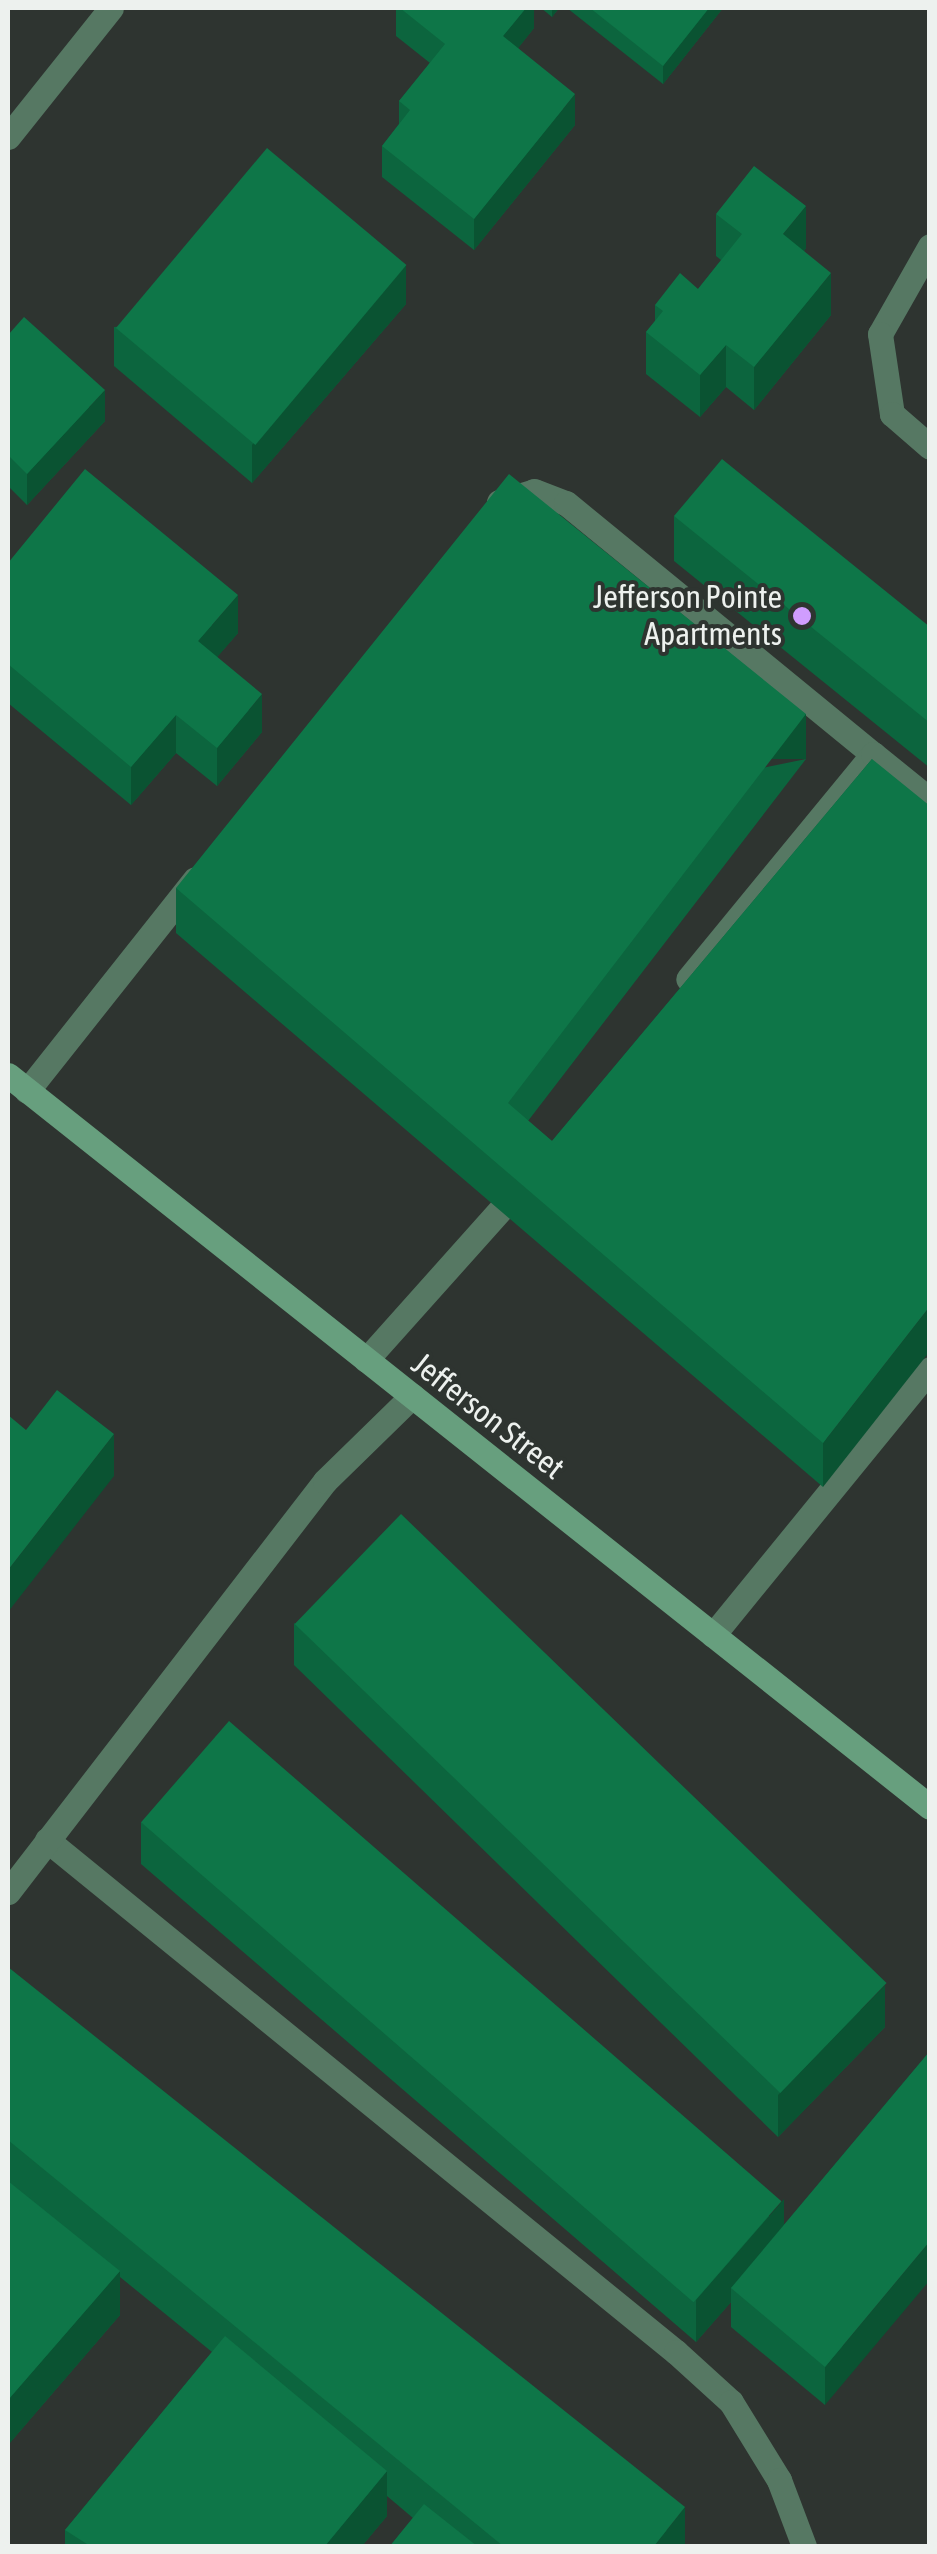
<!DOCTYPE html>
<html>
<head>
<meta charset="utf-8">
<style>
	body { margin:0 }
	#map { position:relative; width:937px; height:2554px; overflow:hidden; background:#2e3430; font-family:"Asap Condensed",sans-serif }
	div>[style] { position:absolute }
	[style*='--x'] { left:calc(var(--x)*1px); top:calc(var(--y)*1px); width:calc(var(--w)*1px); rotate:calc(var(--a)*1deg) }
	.lane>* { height:25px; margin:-12.5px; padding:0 12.5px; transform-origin:12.5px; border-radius:12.5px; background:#567863 }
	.street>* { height:25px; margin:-12.5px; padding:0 12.5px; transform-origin:12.5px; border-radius:12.5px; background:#567863 }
	.secondary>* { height:25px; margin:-12.5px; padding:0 12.5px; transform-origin:12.5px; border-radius:12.5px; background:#679f7e }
	.wall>* { inset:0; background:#0c653e }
	.shaded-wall>* { inset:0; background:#0a5332; transform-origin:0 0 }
	.building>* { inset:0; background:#0e7648; transform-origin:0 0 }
	.dots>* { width:28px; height:28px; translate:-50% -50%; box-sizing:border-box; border:5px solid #2e3430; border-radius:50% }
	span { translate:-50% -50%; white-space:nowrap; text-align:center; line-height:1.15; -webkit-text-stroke:8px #2e3430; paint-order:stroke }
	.poi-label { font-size:32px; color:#edf1ee }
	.right { translate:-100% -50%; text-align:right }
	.street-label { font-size:32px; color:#edf1ee }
	.frame { position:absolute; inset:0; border:10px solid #edf1ee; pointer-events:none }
</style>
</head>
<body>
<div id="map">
	<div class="lane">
		<i style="--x:930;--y:246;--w:101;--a:119.6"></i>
		<i style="--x:880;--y:334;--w:81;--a:81.5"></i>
		<i style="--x:892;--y:414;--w:50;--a:41"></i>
		<i style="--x:499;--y:502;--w:37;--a:-17"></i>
		<i style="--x:534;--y:491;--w:34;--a:21"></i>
		<i style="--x:566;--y:503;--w:397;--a:39.3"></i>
		<i style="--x:873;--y:754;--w:291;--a:129.4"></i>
		<i style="--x:873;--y:754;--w:73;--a:38.9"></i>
		<i style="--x:27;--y:1091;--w:270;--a:-51.6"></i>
		<i style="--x:366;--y:1360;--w:201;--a:-48.2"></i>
		<i style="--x:713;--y:1635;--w:343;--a:-50.8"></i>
		<i style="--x:47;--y:1840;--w:811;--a:39.15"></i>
		<i style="--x:676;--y:2352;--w:74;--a:42.3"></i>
		<i style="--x:731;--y:2402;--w:92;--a:58.4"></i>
		<i style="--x:779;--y:2480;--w:71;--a:69.3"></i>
		<i style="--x:8;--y:1892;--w:519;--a:-52.36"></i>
		<i style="--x:325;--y:1481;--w:122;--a:-44.3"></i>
	</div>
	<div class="street">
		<i style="--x:8;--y:137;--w:165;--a:-51.4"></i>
	</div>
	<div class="secondary">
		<i style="--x:8;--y:1075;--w:1177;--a:38.45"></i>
	</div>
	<div class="wall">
		<i style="clip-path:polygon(396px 8px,534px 8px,534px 28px,518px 48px,575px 125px,474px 250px,382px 177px,382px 146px,399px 124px,399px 101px,430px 63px,396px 36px)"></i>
		<i style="clip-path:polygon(541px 8px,559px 8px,552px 17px)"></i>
		<i style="clip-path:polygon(567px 8px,723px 8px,663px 84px)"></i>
		<i style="clip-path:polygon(716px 214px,806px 248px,804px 251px,831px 315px,754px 410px,726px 387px,700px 417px,646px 374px,646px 332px,655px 321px,655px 305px,698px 289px,721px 260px,716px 256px)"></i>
		<i style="clip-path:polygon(406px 304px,252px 483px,114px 366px,114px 327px)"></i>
		<i style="clip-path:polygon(8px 335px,105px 421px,27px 505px,8px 486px)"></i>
		<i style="clip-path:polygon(674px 516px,930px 627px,930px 768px,674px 561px)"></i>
		<i style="clip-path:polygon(8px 563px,238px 633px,217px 657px,262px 732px,217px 786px,176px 753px,131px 805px,8px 703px)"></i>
		<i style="clip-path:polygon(806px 759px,528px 1121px,552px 1141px,872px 759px,823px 1487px,176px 933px,176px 888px)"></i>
		<i style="clip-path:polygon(294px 1623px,885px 2027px,778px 2137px,294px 1665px)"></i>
		<i style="clip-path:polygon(141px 1822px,784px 2225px,930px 2051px,825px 2405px,731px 2327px,731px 2302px,696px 2342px,141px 1864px)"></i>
		<i style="clip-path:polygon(8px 1967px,685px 2546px,390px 2546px,413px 2518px,387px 2496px,387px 2516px,362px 2546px,65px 2546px,65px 2530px,212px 2352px,120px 2277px,120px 2315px,8px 2445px)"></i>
	</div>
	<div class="shaded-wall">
		<i style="clip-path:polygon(526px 8px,534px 8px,534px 28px,503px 67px,503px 36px)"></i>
		<i style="clip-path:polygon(552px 8px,559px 8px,552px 17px)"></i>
		<i style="clip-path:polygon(709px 8px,723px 8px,663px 84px,663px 66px)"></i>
		<i style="clip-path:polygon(575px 94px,575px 125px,474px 250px,474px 219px)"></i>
		<i style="clip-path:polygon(806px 206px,806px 248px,783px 276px,783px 234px)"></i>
		<i style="clip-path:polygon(406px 265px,406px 304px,252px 483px,252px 445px)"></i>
		<i style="clip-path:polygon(831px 273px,831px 315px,754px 410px,754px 367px)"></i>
		<i style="clip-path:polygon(726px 345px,726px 387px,700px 417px,700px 375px)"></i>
		<i style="clip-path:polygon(105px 390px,105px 421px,27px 505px,27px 474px)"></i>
		<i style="clip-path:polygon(238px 595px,238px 633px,198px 679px,198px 641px)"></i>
		<i style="clip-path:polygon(262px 694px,262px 732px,217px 786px,217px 748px)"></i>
		<i style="left:806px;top:714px;width:45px;height:490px;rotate:90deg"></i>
		<i style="clip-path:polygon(176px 715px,176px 753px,131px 805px,131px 767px)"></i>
		<i style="clip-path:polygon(930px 1306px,930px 1351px,823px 1487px,823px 1443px)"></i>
		<i style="clip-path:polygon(114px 1434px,114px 1476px,8px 1612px,8px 1570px)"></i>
		<i style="clip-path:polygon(885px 1985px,885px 2027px,778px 2137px,778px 2095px)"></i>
		<i style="clip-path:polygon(784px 2199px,784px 2241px,731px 2288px,731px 2302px,696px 2342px,696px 2300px)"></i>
		<i style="clip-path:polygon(930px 2241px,930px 2280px,825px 2405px,825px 2367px)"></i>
		<i style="clip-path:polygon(120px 2271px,120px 2315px,8px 2445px,8px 2400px)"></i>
		<i style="clip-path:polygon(387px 2471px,387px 2516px,362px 2546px,325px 2546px)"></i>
		<i style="clip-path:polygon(685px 2507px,685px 2546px,654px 2546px)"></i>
	</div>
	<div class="building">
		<i style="clip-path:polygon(400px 8px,526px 8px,503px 36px,575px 94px,474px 219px,382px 146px,410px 110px,399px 101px,445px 44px)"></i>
		<i style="clip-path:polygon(590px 8px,709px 8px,663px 66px)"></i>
		<i style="left:267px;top:148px;width:182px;height:235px;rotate:40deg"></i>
		<i style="clip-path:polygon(754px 166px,806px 206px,783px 234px,831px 273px,754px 367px,726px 345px,700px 375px,646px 332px,663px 311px,655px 305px,680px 273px,698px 289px,742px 234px,716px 214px)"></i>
		<i style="clip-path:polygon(24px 317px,105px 390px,27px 474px,8px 455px,8px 335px)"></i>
		<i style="clip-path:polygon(722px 459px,930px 627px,930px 723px,674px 516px)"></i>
		<i style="clip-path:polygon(85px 469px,238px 595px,198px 641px,262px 694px,217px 748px,176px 715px,131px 767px,8px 664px,8px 563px)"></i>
		<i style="clip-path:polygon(509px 474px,806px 714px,508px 1103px,552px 1141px,872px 759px,930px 806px,930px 1306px,823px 1443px,176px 888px)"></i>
		<i style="clip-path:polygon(57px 1390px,114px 1434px,8px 1570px,8px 1415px,26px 1430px)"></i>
		<i style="left:401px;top:1514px;width:675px;height:153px;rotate:44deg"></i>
		<i style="left:229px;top:1721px;width:732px;height:134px;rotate:41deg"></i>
		<i style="clip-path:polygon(8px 1967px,685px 2507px,654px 2546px,503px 2546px,8px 2140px)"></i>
		<i style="clip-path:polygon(930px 2051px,930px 2241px,825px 2367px,731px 2288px)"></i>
		<i style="clip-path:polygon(8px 2181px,120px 2271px,8px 2400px)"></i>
		<i style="clip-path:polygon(225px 2336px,387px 2471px,325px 2546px,90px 2546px,65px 2530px)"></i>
		<i style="clip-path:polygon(424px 2504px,477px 2546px,390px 2546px)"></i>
	</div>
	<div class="dots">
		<i style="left:802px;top:616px;background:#d09dfe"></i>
	</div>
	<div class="poi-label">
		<span class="right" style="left:782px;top:616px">Jefferson Pointe<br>Apartments</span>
	</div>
	<div class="street-label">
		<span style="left:488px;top:1416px;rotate:38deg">Jefferson Street</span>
	</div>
	<div class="frame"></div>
</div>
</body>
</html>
